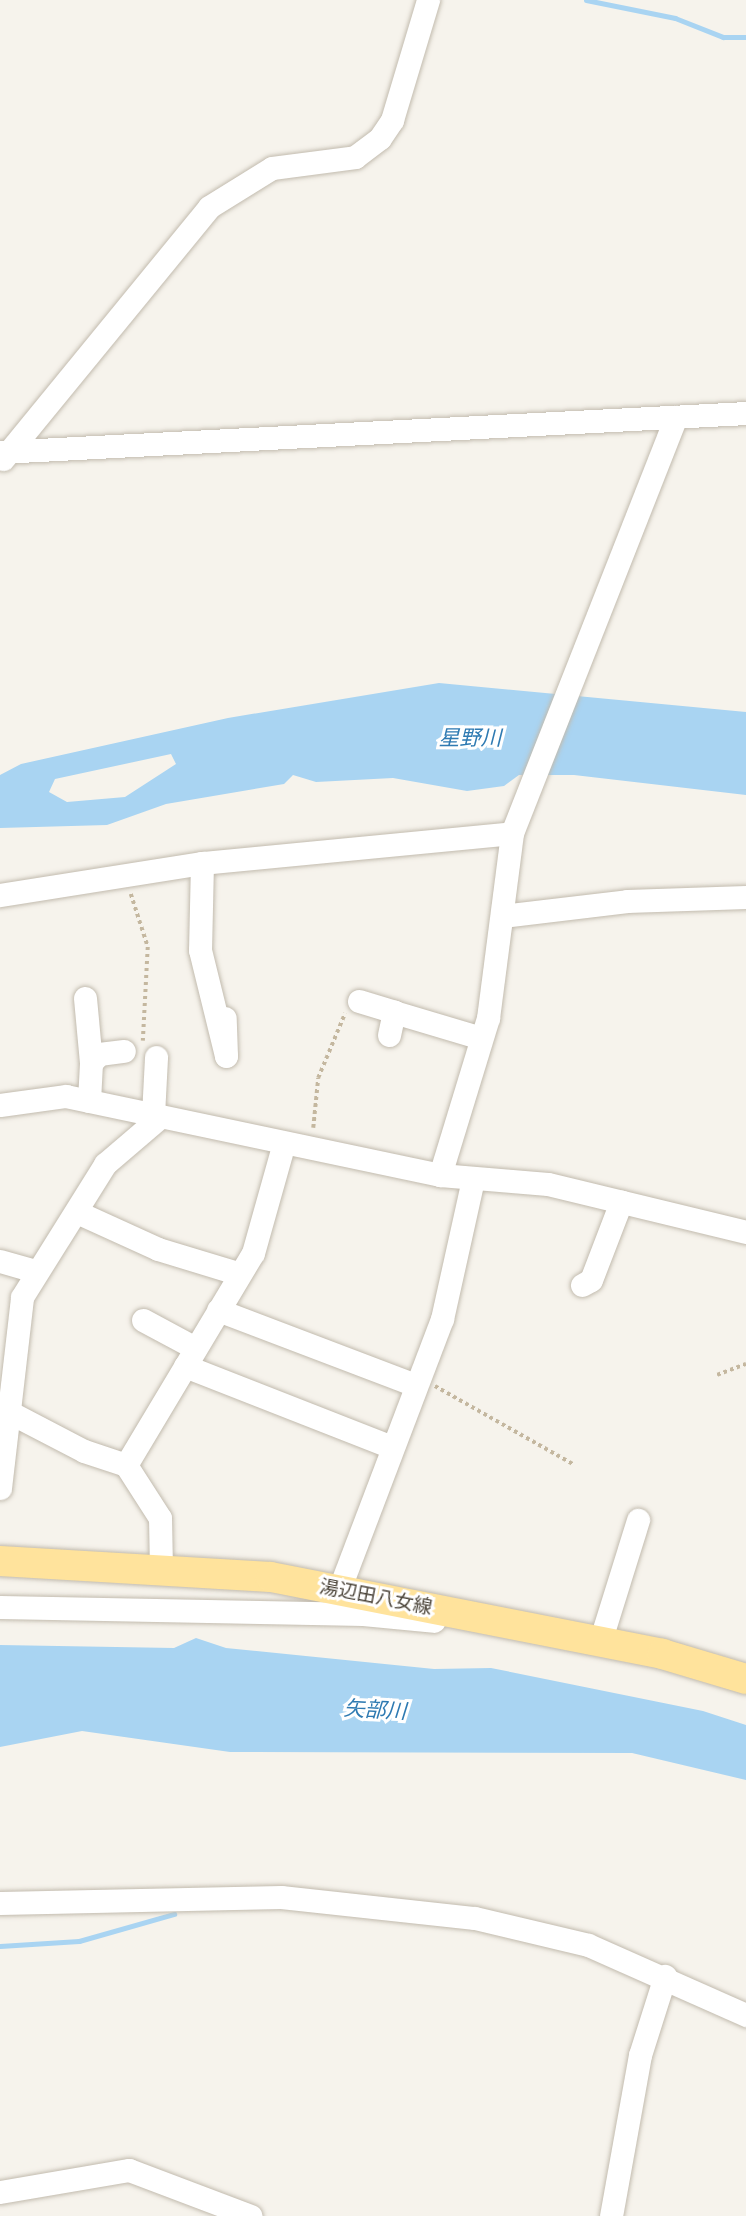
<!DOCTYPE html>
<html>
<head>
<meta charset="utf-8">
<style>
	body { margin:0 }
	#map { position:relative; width:746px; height:2216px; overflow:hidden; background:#f6f3ec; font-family:"PT Sans","Noto Sans JP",sans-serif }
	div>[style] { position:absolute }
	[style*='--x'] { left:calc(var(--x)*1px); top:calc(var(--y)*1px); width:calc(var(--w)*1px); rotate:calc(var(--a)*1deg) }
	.water>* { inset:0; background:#a9d4f2 }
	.stream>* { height:5px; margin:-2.5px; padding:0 2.5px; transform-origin:2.5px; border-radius:2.5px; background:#a9d4f2 }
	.path>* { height:3.5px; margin-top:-1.75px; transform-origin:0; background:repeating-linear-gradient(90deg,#c4b79f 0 3.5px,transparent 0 7px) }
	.roads { filter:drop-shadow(0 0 2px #c2bbae) drop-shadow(0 0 2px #c2bbae) }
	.minor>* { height:23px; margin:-11.5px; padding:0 11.5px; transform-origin:11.5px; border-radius:11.5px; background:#fff }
	.major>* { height:30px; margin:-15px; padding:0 15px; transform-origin:15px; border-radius:15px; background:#ffe39c }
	span { translate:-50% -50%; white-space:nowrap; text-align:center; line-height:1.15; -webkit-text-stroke:6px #fff; paint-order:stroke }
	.street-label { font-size:19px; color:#4b4439 }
	.water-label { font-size:21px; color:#2e7ab2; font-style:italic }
</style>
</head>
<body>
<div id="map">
	<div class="water">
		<i style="clip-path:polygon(evenodd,439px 683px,746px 712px,746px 795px,574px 775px,519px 775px,504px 786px,467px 791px,393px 778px,316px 782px,293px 775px,284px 784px,166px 804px,107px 825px,0 828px,0 775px,21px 764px,228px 718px,439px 683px,171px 754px,176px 764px,125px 797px,67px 802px,49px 792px,55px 779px,171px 754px)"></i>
		<i style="clip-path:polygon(196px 1638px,226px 1648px,434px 1669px,491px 1668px,703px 1711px,746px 1725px,746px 1780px,632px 1753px,230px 1752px,82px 1731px,0 1747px,0 1645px,174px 1648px)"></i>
	</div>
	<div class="stream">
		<i style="--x:586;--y:0;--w:91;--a:11.4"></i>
		<i style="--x:675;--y:18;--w:52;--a:21.6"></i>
		<i style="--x:723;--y:37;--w:23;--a:0"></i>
		<i style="--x:0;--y:1946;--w:79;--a:-3.6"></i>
		<i style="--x:79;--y:1941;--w:99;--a:-15.9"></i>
	</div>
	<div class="path">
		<i style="--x:131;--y:894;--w:56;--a:72.2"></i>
		<i style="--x:148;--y:947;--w:94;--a:93"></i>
		<i style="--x:313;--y:1128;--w:50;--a:-84.3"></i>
		<i style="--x:318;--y:1078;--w:70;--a:-67.4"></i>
		<i style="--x:717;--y:1375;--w:31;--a:-21"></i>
		<i style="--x:435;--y:1386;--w:159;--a:29.5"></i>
	</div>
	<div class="roads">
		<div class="minor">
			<i style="--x:0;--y:452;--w:747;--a:-2.99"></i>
			<i style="--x:3;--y:459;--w:325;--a:-50.7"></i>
			<i style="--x:209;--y:207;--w:74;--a:-31.8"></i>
			<i style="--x:272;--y:168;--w:84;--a:-7.5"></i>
			<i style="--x:355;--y:157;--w:31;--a:-37"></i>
			<i style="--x:380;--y:138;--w:22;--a:-56"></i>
			<i style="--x:392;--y:120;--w:125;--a:-73.3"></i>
			<i style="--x:202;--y:863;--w:87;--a:91.3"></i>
			<i style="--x:200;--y:950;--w:109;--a:76.2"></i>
			<i style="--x:226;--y:1056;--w:38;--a:-92"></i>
			<i style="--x:0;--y:895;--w:205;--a:-9"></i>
			<i style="--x:202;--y:863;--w:311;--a:-5.5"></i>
			<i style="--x:502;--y:916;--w:126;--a:-6.8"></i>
			<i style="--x:627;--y:901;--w:119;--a:-1.9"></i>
			<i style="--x:85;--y:998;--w:65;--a:84.7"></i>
			<i style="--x:359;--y:1001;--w:37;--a:17"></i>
			<i style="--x:389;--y:1035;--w:24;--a:-78"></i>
			<i style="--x:394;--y:1012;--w:91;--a:16.6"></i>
			<i style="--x:89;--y:1101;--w:38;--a:-87"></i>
			<i style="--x:91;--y:1063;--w:12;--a:-48"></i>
			<i style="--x:99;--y:1054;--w:25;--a:-7"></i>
			<i style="--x:0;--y:1105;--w:67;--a:-7.8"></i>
			<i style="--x:66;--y:1096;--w:382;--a:11.9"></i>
			<i style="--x:440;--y:1175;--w:108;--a:4.8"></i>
			<i style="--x:548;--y:1184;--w:204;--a:13.6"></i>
			<i style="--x:153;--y:1115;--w:58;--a:-87"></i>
			<i style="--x:440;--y:1175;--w:164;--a:-73"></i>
			<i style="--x:488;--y:1018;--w:187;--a:-82.6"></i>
			<i style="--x:512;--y:833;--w:447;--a:-68.5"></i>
			<i style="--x:79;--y:1213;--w:87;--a:24.5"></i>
			<i style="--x:158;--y:1249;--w:83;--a:16.9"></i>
			<i style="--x:0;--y:1261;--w:36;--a:16"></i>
			<i style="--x:582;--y:1285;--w:10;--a:-29"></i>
			<i style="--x:591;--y:1280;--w:84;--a:-69"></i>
			<i style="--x:218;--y:1310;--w:211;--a:20.8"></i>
			<i style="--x:143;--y:1320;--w:59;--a:28.3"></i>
			<i style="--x:185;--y:1366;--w:222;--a:21.4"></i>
			<i style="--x:11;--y:1413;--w:82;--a:27.5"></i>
			<i style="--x:84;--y:1451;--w:44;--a:18.4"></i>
			<i style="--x:0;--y:1488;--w:192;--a:-83.4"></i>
			<i style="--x:22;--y:1297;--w:157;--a:-58"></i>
			<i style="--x:105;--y:1164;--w:72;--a:-40.5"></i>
			<i style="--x:161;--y:1569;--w:51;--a:-91.1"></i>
			<i style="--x:160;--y:1518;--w:63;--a:-122.7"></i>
			<i style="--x:126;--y:1465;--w:247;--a:-59.1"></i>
			<i style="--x:253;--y:1253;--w:114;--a:-74.3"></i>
			<i style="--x:339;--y:1590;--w:290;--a:-69.2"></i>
			<i style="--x:442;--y:1319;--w:143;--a:-77.5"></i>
			<i style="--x:0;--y:1607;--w:363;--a:1.1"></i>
			<i style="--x:363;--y:1614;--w:71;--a:5.6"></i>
			<i style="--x:600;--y:1642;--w:128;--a:-72.7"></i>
			<i style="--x:0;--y:1903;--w:281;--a:-1.2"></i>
			<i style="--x:281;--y:1897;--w:195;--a:6.2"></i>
			<i style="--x:475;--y:1918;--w:116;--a:13.4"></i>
			<i style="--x:588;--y:1945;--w:173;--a:23.9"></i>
			<i style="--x:0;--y:2192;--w:131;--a:-9.7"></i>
			<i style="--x:129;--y:2170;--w:130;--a:20.7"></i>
			<i style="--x:611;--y:2216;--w:164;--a:-79.8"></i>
			<i style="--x:640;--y:2055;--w:83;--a:-72.4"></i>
		</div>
		<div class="major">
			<i style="--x:0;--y:1561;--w:271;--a:3.4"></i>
			<i style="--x:271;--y:1577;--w:399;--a:11.1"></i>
			<i style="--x:662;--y:1654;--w:88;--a:16.6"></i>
		</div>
	</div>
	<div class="street-label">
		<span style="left:376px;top:1597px;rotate:11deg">湯辺田八女線</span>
	</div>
	<div class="water-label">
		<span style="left:470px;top:738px">星野川</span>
		<span style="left:375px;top:1710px;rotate:3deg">矢部川</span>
	</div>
</div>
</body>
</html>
